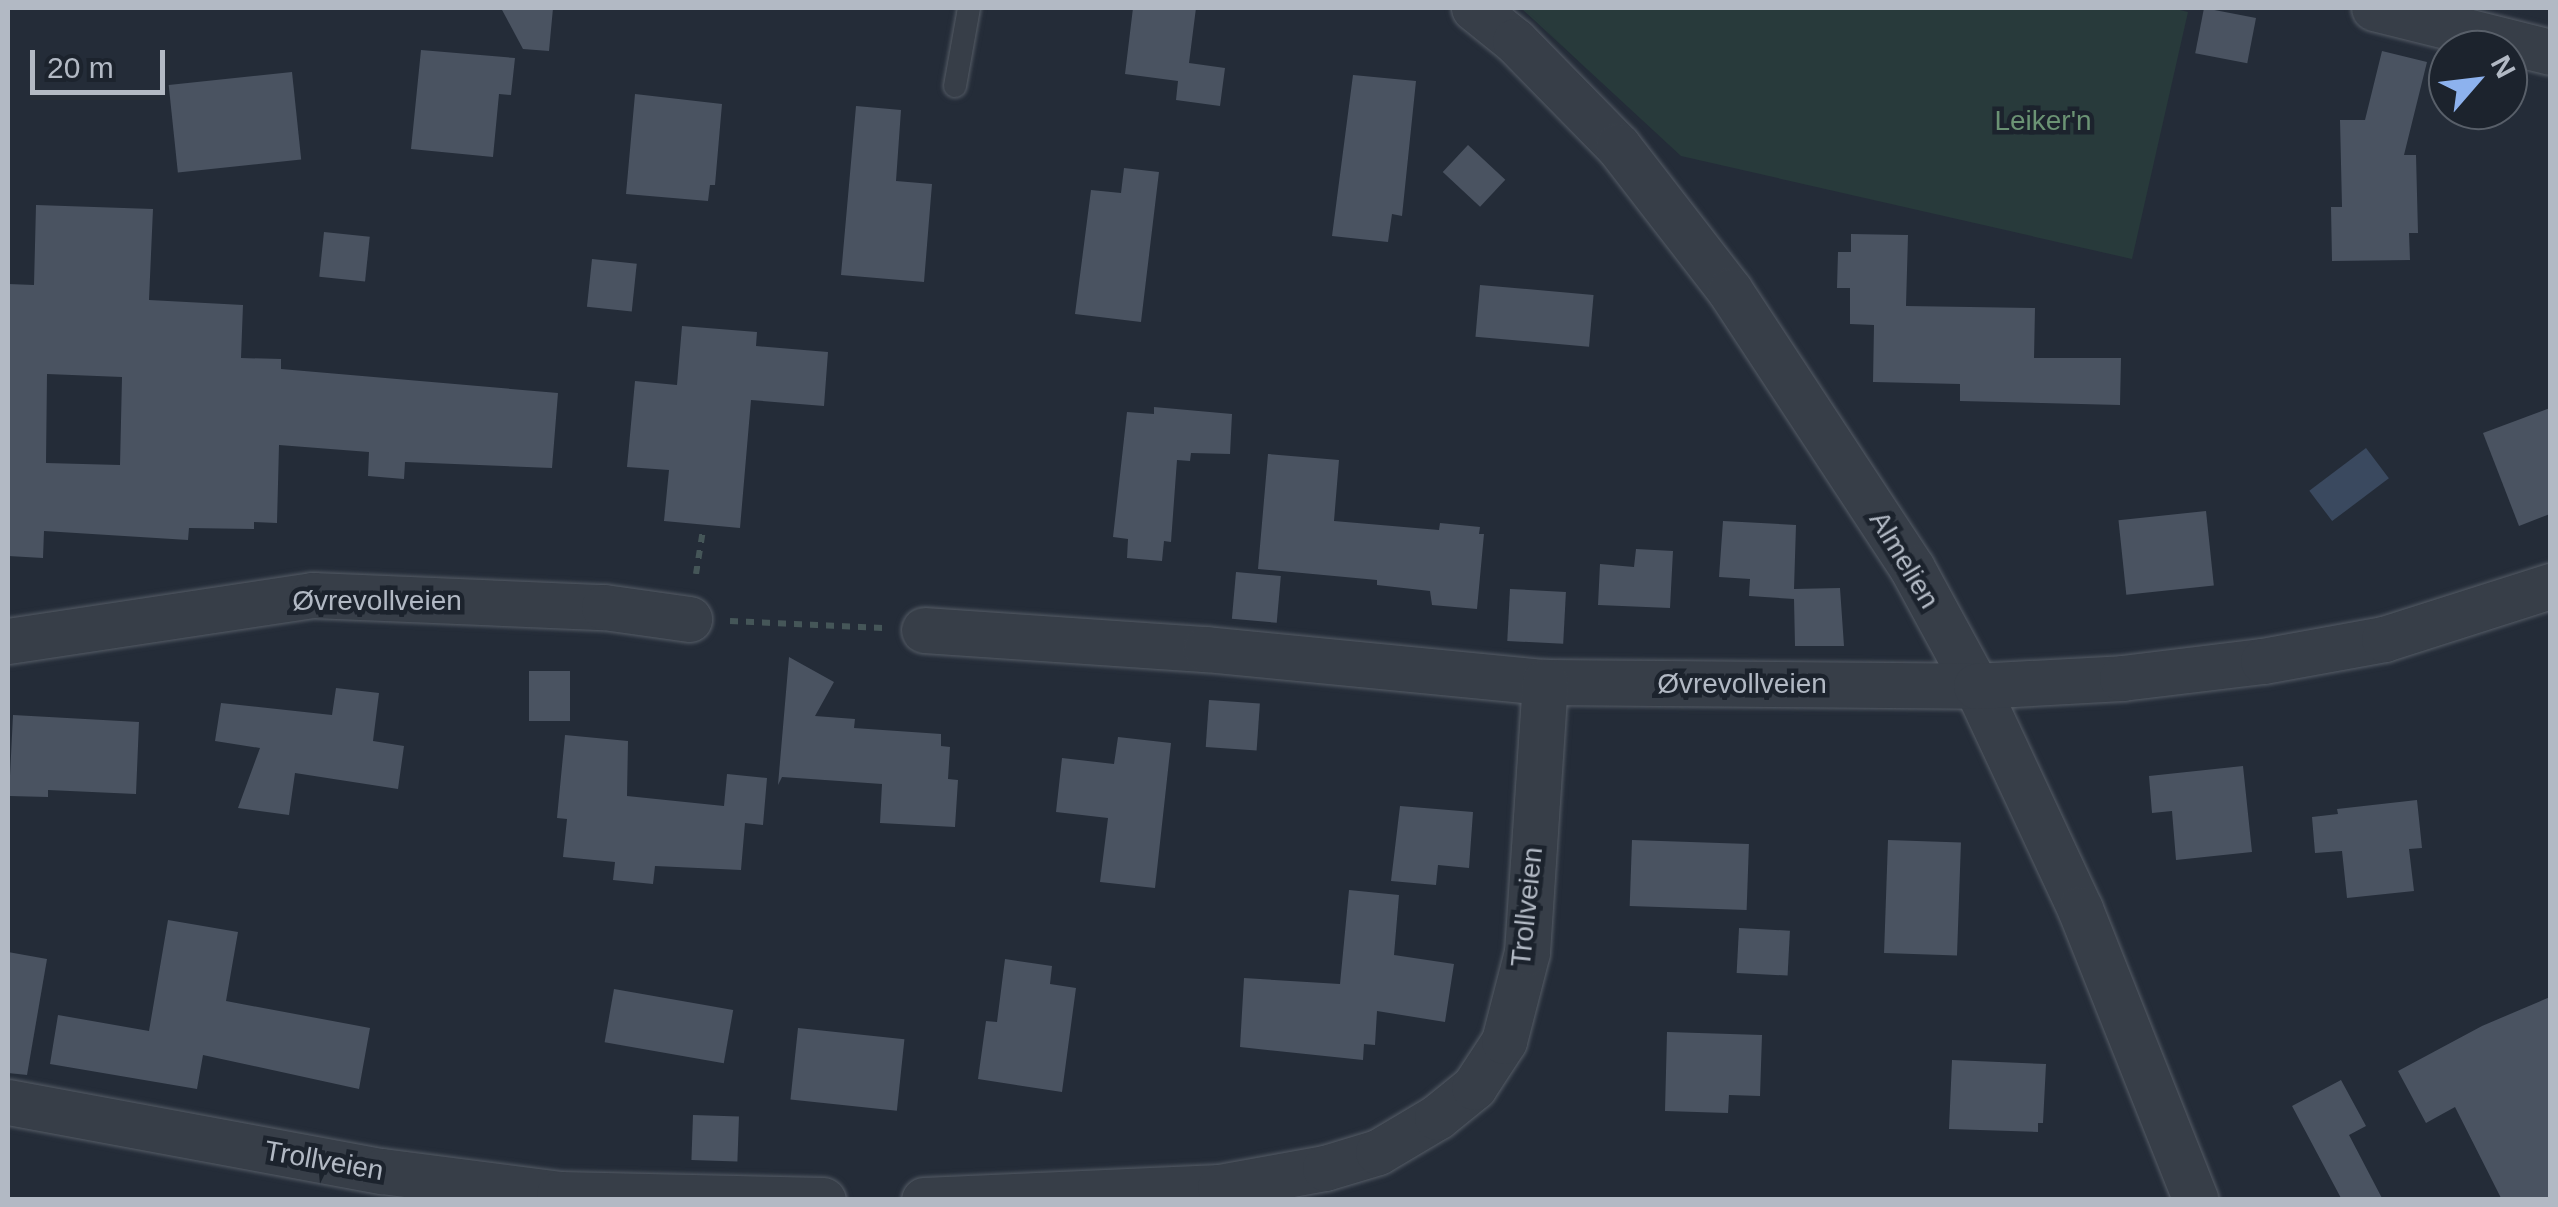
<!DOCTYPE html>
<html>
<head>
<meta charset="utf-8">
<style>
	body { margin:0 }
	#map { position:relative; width:2558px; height:1207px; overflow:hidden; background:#242c38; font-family:Arial,sans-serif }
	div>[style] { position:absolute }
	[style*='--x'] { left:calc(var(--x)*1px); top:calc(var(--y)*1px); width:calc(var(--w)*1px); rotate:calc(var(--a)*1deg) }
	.green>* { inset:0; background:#283a3b }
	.water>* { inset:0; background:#3a495f; transform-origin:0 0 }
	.building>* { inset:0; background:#4a5361; transform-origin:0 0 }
	.path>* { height:6px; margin-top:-3px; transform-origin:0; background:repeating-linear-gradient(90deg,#455658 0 8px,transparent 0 16px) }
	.roads { filter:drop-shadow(0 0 2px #555c66) drop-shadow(0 0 2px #555c66) }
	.lane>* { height:22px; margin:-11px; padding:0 11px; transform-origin:11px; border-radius:11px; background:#373e48 }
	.street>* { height:45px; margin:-22.5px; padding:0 22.5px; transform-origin:22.5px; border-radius:22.5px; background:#373e48 }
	span { translate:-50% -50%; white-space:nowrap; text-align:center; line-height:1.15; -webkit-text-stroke:9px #1c232d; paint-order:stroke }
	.park-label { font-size:28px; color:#6b9374 }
	.street-label { font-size:28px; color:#b2b9c4 }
	.frame { position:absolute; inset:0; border:10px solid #b2b9c4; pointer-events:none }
	.north { position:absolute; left:2428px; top:30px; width:100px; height:100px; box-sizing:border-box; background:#1c232d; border:2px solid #585f69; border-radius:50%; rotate:62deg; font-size:28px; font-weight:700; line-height:40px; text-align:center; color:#b2b9c4 }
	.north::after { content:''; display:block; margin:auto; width:35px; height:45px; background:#8db2ee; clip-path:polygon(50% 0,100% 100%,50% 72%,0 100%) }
	.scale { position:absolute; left:30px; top:50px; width:135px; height:45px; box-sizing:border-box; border:5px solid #b2b9c4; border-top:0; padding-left:12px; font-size:30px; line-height:35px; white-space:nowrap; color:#b2b9c4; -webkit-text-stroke:8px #1c232d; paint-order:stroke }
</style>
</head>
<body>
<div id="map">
	<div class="green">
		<i style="clip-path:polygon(1521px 8px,2172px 8px,2188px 12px,2132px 259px,1681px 156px)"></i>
	</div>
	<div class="water">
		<i style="left:2366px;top:448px;width:38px;height:71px;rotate:53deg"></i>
	</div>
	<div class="building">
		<i style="clip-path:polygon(501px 8px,553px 8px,549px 51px,523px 49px)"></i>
		<i style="clip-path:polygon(1133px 8px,1196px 8px,1189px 63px,1225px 68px,1220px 106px,1176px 100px,1178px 81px,1125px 74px)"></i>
		<i style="left:2204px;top:8px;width:53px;height:46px;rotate:11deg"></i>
		<i style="clip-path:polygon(421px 50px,515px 58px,511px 95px,499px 94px,493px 157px,411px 149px)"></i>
		<i style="clip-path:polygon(2382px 51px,2427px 62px,2404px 155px,2416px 155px,2418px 233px,2409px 233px,2410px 260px,2332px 261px,2331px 207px,2342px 207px,2340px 120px,2365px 120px)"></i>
		<i style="left:292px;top:72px;width:88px;height:124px;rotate:84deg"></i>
		<i style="clip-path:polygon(1353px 75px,1416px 81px,1402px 216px,1392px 214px,1388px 242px,1332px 236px)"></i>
		<i style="clip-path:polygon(635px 94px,722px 104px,715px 185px,710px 185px,708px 201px,626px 194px)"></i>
		<i style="clip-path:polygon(856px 106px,901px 110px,896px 181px,932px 184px,924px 282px,841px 275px)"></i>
		<i style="left:1468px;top:145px;width:51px;height:37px;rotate:43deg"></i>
		<i style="clip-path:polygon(1124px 168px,1159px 172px,1141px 322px,1075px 314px,1091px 190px,1121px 193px)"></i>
		<i style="clip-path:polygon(evenodd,36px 205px,153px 209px,149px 300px,243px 305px,241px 358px,281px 359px,281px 369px,558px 393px,552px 468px,405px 462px,404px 479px,368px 476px,369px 452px,279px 445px,277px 523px,254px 522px,254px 529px,189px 528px,188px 540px,44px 531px,43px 558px,8px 556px,8px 284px,34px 285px,36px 205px,47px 374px,122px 377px,120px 465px,46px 463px,47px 374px)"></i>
		<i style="left:324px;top:232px;width:46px;height:45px;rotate:6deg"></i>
		<i style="clip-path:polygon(1851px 234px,1908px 235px,1906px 306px,2035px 308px,2034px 358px,2121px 358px,2120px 405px,1960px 401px,1960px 384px,1873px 382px,1874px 325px,1850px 324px,1850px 288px,1837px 288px,1838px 252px,1851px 252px)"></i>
		<i style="left:592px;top:259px;width:45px;height:48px;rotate:6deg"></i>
		<i style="left:1480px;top:285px;width:114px;height:52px;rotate:5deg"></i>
		<i style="clip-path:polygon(682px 326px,757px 332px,756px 346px,828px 352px,824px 406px,751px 400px,740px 528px,664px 521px,669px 470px,627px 467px,635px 381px,677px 385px)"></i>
		<i style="clip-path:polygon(1154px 407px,1232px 414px,1230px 454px,1191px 453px,1190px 461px,1177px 460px,1171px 542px,1164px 541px,1162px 561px,1127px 558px,1128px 539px,1113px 537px,1127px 412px,1154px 414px)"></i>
		<i style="clip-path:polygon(2550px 408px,2550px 514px,2519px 526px,2483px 433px)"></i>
		<i style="clip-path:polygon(1268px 454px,1339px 460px,1334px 521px,1439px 530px,1440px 523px,1480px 527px,1479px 534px,1484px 534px,1477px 609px,1432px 605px,1430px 591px,1377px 585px,1377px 580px,1258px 569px)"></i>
		<i style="left:2206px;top:511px;width:75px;height:88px;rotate:84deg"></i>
		<i style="clip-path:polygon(1723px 521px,1796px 525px,1794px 589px,1840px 588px,1844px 646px,1795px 646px,1794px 599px,1749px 596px,1750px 579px,1719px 577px)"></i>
		<i style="clip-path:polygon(1636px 549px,1673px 551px,1670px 608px,1598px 605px,1600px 564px,1634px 567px)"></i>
		<i style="left:1236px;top:572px;width:45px;height:47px;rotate:5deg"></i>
		<i style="left:1510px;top:589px;width:56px;height:52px;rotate:3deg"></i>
		<i style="clip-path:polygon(789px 657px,834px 682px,815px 716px,855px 719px,854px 728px,941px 734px,941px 746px,950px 747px,948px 779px,958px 780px,955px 827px,880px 823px,882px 784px,782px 777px,778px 785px)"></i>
		<i style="left:529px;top:671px;width:41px;height:50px"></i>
		<i style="clip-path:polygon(336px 688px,379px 693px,373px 741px,404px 746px,398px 789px,295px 773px,289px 815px,238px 808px,260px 748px,215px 741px,221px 703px,332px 715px)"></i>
		<i style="left:1209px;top:700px;width:51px;height:47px;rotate:4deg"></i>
		<i style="clip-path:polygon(13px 715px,139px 722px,136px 794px,48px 790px,48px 797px,9px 796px)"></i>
		<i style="clip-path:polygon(565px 735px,628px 741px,627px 796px,724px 806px,727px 774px,767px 778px,763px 825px,745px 823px,741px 870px,655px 866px,653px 884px,613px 880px,615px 862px,563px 857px,567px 819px,557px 818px)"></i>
		<i style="clip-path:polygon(1118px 737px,1171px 743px,1155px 888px,1100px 882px,1108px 818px,1056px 812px,1062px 758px,1114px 764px)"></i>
		<i style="clip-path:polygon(2243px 766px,2252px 852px,2176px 860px,2172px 811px,2152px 813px,2149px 776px)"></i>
		<i style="clip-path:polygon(2417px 800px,2422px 848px,2409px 849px,2414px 891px,2347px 898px,2342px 851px,2315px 853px,2312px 817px,2338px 814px,2337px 809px)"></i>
		<i style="clip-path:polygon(1400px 806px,1473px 812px,1469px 868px,1438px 865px,1436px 885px,1391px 881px)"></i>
		<i style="left:1632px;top:840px;width:117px;height:66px;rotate:2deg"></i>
		<i style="left:1888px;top:840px;width:73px;height:113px;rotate:2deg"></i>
		<i style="clip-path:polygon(1349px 890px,1399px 895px,1394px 955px,1454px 964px,1445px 1022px,1377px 1011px,1375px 1045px,1364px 1044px,1363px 1060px,1240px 1047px,1244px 978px,1340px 984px)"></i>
		<i style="clip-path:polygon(168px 920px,238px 932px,226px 1001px,370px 1028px,359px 1089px,203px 1055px,197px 1089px,50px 1064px,58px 1015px,149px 1031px)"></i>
		<i style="left:1739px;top:928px;width:51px;height:45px;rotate:3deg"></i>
		<i style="clip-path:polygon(8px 952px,47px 959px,27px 1075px,8px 1073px)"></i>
		<i style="clip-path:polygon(1005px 959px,1052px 966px,1050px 984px,1076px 988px,1062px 1092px,978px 1079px,986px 1021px,997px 1022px)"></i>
		<i style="left:614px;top:989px;width:121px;height:54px;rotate:10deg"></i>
		<i style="clip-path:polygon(2550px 997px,2550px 1200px,2502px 1200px,2455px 1107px,2426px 1123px,2398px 1071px,2482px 1026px)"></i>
		<i style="left:798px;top:1028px;width:107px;height:72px;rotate:6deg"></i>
		<i style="clip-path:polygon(1667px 1032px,1762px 1035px,1760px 1096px,1729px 1095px,1728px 1113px,1665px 1111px)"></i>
		<i style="clip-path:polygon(1952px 1060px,2046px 1064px,2043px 1123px,2038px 1123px,2038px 1132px,1949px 1129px)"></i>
		<i style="clip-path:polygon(2341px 1080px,2366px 1126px,2349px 1135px,2383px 1200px,2342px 1200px,2292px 1106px)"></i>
		<i style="left:693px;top:1115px;width:46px;height:45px;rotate:2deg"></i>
	</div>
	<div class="path">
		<i style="--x:696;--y:574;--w:45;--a:-81"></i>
		<i style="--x:730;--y:621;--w:153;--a:2.6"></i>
	</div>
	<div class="roads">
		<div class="lane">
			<i style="--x:955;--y:86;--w:79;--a:-79.8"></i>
		</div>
		<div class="street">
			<i style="--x:1474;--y:8;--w:53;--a:38.8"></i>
			<i style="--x:1515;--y:41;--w:147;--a:45.6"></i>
			<i style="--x:1618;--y:146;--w:183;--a:52.3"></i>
			<i style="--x:1730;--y:291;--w:331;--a:56.7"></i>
			<i style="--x:1912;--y:568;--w:134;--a:61.5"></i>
			<i style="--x:1976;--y:686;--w:246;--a:65"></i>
			<i style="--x:2080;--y:909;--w:313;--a:68.3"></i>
			<i style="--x:2374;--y:8;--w:181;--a:14"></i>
			<i style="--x:924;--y:630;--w:283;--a:3.9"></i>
			<i style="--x:1206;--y:649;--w:341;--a:5.6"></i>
			<i style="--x:1545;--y:682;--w:431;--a:0.5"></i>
			<i style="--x:1976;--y:686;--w:146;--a:-3.1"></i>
			<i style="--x:2122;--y:678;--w:142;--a:-6.9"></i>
			<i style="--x:2263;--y:661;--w:123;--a:-10.3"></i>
			<i style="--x:2384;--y:639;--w:174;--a:-17.7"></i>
			<i style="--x:8;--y:641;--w:308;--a:-8.6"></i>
			<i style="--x:313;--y:595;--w:291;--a:2.4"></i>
			<i style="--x:604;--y:607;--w:86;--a:8"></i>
			<i style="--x:8;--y:1102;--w:380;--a:10.5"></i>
			<i style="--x:382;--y:1171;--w:178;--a:7.4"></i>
			<i style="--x:559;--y:1194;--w:264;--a:1.3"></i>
			<i style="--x:924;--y:1200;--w:296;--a:-2.5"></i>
			<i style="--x:1220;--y:1187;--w:107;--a:-10.3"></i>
			<i style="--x:1325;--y:1168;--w:55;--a:-16.8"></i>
			<i style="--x:1378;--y:1152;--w:69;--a:-30.7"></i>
			<i style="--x:1437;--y:1117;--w:48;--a:-39"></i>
			<i style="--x:1474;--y:1087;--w:55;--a:-56.9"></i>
			<i style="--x:1504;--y:1041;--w:92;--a:-75.5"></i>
			<i style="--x:1527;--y:952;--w:271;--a:-86.2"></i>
		</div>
	</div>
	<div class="park-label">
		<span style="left:2043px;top:121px">Leiker'n</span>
	</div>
	<div class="street-label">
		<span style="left:1904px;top:560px;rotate:59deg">Almelien</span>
		<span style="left:377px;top:601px">Øvrevollveien</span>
		<span style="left:1742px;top:684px">Øvrevollveien</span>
		<span style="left:1527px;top:907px;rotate:-84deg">Trollveien</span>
		<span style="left:324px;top:1161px;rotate:10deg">Trollveien</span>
	</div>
	<div class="frame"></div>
	<div class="north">N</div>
	<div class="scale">20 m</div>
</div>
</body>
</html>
